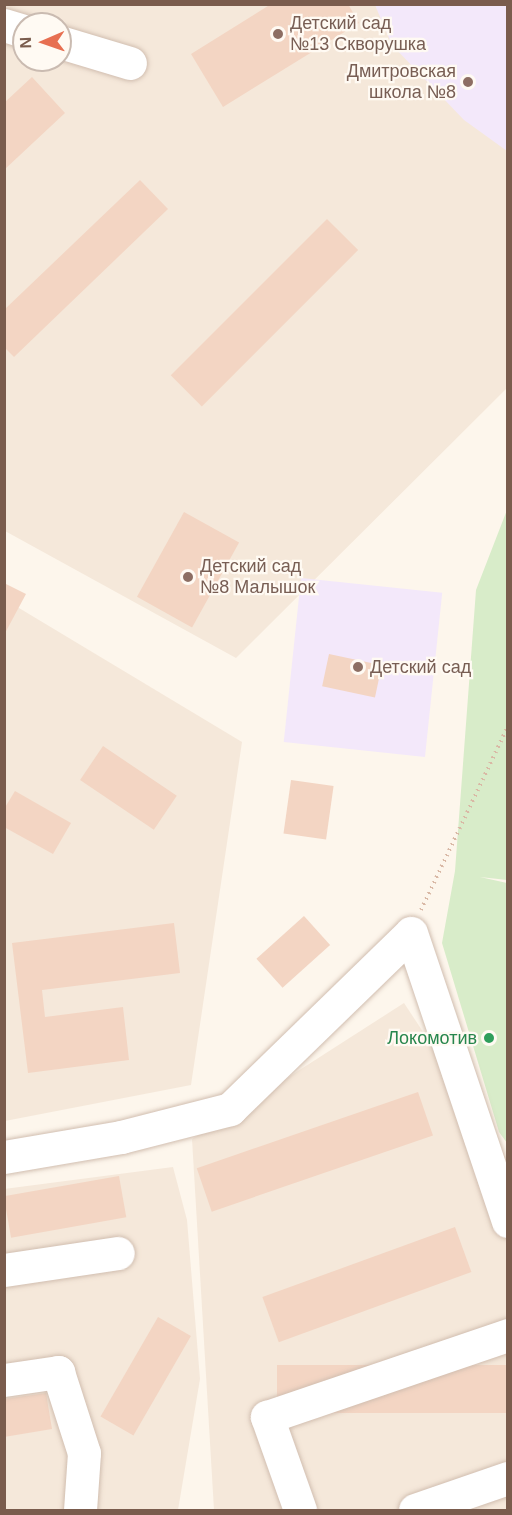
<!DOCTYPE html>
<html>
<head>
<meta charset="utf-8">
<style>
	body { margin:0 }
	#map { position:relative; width:512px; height:1515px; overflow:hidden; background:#fdf6ec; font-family:Helvetica,sans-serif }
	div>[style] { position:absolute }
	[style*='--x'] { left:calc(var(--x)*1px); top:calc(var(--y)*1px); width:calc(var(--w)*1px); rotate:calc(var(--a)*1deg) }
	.residential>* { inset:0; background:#f5e8da }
	.education>* { inset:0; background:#f3e8fa; transform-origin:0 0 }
	.green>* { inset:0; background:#d8ecc9 }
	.building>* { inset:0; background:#f3d5c3; transform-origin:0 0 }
	.path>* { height:4px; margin-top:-2px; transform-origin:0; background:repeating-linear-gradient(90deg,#d9b8a5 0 1.5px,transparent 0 6px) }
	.roads { filter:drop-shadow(0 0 2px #d1beb0) drop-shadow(0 0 2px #d1beb0) }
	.minor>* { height:33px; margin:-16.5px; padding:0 16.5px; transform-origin:16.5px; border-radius:16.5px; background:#fff }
	.dots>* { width:16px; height:16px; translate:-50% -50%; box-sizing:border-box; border:3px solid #fffaf3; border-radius:50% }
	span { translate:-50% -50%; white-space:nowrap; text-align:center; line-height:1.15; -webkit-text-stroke:4.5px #fffaf3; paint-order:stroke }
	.education-label { font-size:18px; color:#785e54 }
	.left { translate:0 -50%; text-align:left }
	.right { translate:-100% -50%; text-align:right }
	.leisure-label { font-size:18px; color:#27864d }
	.frame { position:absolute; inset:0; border:6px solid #7a5c4d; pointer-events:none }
	.north { position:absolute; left:12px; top:12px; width:60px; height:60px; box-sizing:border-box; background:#fffaf3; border:2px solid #cabbb1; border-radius:50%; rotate:268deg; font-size:16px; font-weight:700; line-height:24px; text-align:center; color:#7a5c4d }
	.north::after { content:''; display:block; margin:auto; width:21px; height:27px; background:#e76f51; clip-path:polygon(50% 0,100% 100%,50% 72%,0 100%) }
</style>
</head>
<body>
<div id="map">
	<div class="residential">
		<i style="clip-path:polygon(evenodd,5px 5px,507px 5px,507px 388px,236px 658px,5px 531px,5px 5px,24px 24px,60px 24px,60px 60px,24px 60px,24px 24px)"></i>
		<i style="clip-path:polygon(4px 599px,242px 742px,191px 1085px,5px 1121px)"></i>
		<i style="clip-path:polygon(404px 1003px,507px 1159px,507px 1510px,214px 1510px,192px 1139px)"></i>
		<i style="clip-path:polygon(173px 1167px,187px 1220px,200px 1379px,178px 1510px,5px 1510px,4px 1189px)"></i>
	</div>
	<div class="education">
		<i style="clip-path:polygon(375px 5px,507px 5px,507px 151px,464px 120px,392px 45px)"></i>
		<i style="left:301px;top:578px;width:142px;height:165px;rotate:6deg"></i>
	</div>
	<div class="green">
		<i style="clip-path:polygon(507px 510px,507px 880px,480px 877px,507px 883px,507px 1143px,499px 1132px,442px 943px,455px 871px,476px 590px)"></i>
	</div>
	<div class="building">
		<i style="clip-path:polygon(271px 4px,348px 4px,359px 23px,223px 107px,191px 54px)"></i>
		<i style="clip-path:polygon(32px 77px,65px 113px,4px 170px,4px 103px)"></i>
		<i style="clip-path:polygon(140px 180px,168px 209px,14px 357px,4px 347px,4px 310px)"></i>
		<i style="left:327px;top:219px;width:44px;height:221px;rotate:45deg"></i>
		<i style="left:184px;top:512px;width:63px;height:97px;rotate:29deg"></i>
		<i style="clip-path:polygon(4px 583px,26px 594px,4px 635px)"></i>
		<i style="left:329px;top:654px;width:54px;height:33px;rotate:12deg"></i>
		<i style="left:103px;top:746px;width:89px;height:41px;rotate:34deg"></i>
		<i style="left:291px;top:780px;width:43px;height:54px;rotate:8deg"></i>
		<i style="clip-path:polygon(15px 791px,71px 823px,53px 854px,4px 827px,4px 809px)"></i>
		<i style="left:304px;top:916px;width:39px;height:64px;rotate:48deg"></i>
		<i style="clip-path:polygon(174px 923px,180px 973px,42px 990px,45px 1017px,123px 1007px,129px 1060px,28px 1073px,12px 943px)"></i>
		<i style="left:418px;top:1092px;width:46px;height:234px;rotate:71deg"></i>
		<i style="left:119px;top:1176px;width:42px;height:117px;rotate:80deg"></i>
		<i style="left:455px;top:1227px;width:48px;height:205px;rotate:70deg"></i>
		<i style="left:158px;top:1317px;width:38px;height:115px;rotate:30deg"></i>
		<i style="left:508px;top:1365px;width:48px;height:231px;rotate:90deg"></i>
		<i style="clip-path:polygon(46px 1393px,52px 1429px,4px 1437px,4px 1399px)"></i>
	</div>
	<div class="path">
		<i style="--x:421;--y:910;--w:204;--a:-64.7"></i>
	</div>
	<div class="roads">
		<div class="minor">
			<i style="--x:4;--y:25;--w:21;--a:17"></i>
			<i style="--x:60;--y:42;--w:73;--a:16.7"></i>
			<i style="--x:4;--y:1157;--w:119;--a:-9.7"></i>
			<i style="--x:121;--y:1137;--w:113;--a:-14.4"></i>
			<i style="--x:230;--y:1109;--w:252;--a:-44.2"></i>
			<i style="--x:411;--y:933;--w:304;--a:71.4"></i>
			<i style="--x:4;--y:1270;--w:115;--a:-8.5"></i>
			<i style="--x:4;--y:1380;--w:55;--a:-8.4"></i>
			<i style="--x:58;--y:1372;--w:85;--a:72.2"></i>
			<i style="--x:84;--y:1453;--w:57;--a:94"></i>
			<i style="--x:300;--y:1510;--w:99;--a:-109.5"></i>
			<i style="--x:267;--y:1417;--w:255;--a:-18.8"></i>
			<i style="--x:415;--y:1510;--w:98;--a:-19"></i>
		</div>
	</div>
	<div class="dots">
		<i style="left:278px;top:34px;background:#8d6e63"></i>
		<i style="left:468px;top:82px;background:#8d6e63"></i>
		<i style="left:188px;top:577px;background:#8d6e63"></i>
		<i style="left:358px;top:667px;background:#8d6e63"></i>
		<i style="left:489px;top:1038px;background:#2e9e5b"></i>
	</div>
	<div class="education-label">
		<span class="left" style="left:290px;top:34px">Детский сад<br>№13 Скворушка</span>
		<span class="right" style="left:456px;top:82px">Дмитровская<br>школа №8</span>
		<span class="left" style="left:200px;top:577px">Детский сад<br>№8 Малышок</span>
		<span class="left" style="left:370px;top:667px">Детский сад</span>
	</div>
	<div class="leisure-label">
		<span class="right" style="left:477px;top:1038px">Локомотив</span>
	</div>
	<div class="frame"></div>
	<div class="north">N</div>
</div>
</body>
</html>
